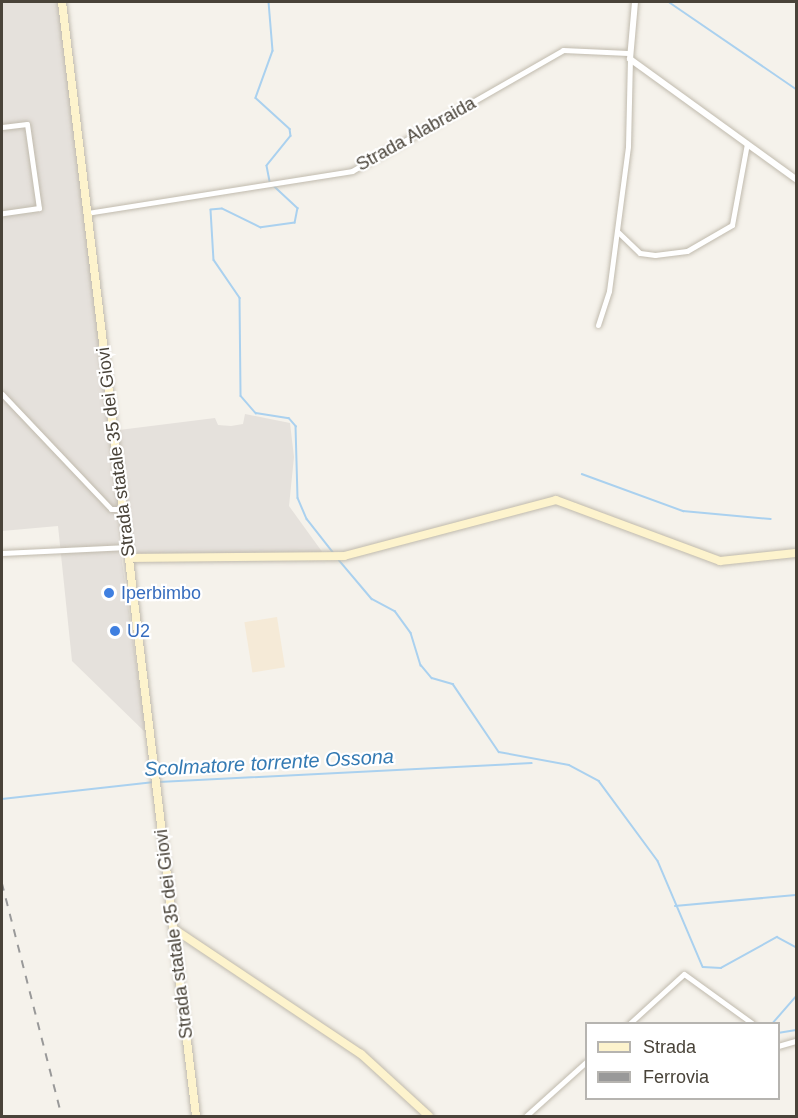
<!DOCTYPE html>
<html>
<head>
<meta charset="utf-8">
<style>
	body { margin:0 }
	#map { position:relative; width:798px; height:1118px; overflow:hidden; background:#f5f2eb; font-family:Arial,sans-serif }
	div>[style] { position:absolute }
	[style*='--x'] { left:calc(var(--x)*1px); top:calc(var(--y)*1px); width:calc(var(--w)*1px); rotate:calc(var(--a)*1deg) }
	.commercial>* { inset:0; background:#f5ead7; transform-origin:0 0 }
	.industrial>* { inset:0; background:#e5e1dc }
	.stream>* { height:1.5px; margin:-0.75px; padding:0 0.75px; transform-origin:0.75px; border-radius:0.75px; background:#aad1ef }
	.roads { filter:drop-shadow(0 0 2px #c0baad) drop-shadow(0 0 2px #c0baad) }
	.minor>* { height:5px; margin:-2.5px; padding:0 2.5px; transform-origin:2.5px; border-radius:2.5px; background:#fff }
	.tertiary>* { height:6px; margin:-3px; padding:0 3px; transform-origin:3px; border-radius:3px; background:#fff }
	.secondary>* { height:8px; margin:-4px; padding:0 4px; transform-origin:4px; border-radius:4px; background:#fdf3cd }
	.rail>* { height:1.5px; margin-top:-0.75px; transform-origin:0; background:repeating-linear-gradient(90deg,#999 0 8px,transparent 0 16px) }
	.dots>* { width:16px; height:16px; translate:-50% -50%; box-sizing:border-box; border:3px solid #fff; border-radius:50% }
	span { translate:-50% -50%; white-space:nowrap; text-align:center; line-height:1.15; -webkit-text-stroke:4.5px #fff; paint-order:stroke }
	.street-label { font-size:18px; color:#494339 }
	.shop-label { font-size:18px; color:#366cbe }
	.left { translate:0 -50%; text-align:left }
	.water-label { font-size:20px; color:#347ab3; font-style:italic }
	.frame { position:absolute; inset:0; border:3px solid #494339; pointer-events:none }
	.legend { position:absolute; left:585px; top:1022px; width:195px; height:78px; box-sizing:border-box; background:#fff; border:2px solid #b6b4b0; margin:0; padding:8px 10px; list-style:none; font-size:18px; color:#494339 }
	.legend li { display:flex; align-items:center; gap:12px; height:30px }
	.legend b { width:30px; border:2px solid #b6b4b0 }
</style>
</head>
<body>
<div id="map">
	<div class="commercial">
		<i style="left:277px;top:617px;width:51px;height:33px;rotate:81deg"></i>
	</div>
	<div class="industrial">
		<i style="clip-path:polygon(2px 2px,59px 2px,111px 431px,215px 418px,218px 425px,231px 426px,243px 424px,245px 414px,290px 423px,294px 457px,289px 506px,323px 553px,121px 554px,146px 733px,72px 661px,58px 526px,2px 531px)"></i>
	</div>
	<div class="stream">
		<i style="--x:130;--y:2;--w:35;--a:0"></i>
		<i style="--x:269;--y:2;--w:49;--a:85.3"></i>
		<i style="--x:273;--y:51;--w:50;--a:109.9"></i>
		<i style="--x:256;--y:98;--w:46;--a:42.4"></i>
		<i style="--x:290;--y:129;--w:7;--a:82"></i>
		<i style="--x:291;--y:136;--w:38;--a:129"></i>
		<i style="--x:267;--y:166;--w:15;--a:79"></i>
		<i style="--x:669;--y:2;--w:154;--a:34.4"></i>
		<i style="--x:273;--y:185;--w:34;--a:43"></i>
		<i style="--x:298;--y:208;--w:15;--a:101"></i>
		<i style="--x:295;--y:223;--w:34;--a:172"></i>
		<i style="--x:261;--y:228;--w:43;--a:-154"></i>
		<i style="--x:222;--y:209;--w:11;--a:175"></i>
		<i style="--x:211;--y:210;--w:50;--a:86.6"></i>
		<i style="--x:214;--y:260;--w:46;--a:55.6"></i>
		<i style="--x:240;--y:298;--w:98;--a:89.4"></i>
		<i style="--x:241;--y:396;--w:23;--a:49"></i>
		<i style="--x:256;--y:413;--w:33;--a:9"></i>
		<i style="--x:289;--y:418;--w:11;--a:49"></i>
		<i style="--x:296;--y:426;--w:72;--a:88.4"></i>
		<i style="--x:298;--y:498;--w:23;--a:67"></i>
		<i style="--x:307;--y:519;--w:42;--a:51.8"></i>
		<i style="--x:582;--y:474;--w:108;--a:20.1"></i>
		<i style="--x:683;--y:511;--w:88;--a:5.2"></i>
		<i style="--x:339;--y:560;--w:51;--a:49.8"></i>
		<i style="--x:372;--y:599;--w:26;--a:28"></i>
		<i style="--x:395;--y:611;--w:27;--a:54"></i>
		<i style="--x:411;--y:633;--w:34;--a:73"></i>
		<i style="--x:421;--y:665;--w:17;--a:50"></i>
		<i style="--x:432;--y:678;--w:22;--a:16"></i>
		<i style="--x:453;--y:684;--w:82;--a:55.9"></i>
		<i style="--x:499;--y:752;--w:71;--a:10.5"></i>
		<i style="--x:569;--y:765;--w:34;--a:28"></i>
		<i style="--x:599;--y:781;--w:99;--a:53.6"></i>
		<i style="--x:658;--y:861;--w:115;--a:67"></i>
		<i style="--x:703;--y:967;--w:18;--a:3"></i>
		<i style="--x:721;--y:968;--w:64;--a:-29"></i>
		<i style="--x:777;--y:937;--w:21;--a:28"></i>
		<i style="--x:159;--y:782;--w:373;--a:-2.9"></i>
		<i style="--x:2;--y:799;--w:153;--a:-6.4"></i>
		<i style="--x:675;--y:906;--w:121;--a:-5.2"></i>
		<i style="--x:772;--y:1024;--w:37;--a:-49"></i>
		<i style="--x:778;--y:1033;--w:18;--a:-9"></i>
	</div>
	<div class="roads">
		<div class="minor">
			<i style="--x:2;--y:127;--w:25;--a:-7"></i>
			<i style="--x:27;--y:124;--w:85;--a:81.9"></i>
			<i style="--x:39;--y:208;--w:37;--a:172"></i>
			<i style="--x:87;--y:213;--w:268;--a:-9"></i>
			<i style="--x:352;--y:171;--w:243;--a:-29.8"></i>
			<i style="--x:563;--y:50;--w:65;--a:2.6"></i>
			<i style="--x:618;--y:232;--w:30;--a:44"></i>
			<i style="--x:640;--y:253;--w:15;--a:8"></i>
			<i style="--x:655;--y:255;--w:32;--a:-7"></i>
			<i style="--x:687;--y:251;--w:52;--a:-30"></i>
			<i style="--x:732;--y:225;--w:83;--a:-79.6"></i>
			<i style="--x:598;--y:325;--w:36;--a:-72"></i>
			<i style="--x:609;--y:291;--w:146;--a:-82.5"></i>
			<i style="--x:628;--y:146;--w:87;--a:-88.7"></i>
			<i style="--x:2;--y:394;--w:158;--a:46.5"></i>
			<i style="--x:111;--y:509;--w:12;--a:0"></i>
			<i style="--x:2;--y:553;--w:126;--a:-2.7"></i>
			<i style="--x:629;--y:1024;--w:74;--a:-42.3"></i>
			<i style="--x:684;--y:974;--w:85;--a:35.9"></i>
			<i style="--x:778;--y:1046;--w:19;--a:-16"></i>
			<i style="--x:526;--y:1116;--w:81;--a:-42"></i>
		</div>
		<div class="tertiary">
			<i style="--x:635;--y:2;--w:57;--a:95"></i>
			<i style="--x:630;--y:59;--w:205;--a:35.9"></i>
		</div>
		<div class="secondary">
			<i style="--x:62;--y:2;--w:1122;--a:83.14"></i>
			<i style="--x:129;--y:558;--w:215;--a:-0.5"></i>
			<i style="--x:344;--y:556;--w:219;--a:-14.8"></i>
			<i style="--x:556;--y:500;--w:175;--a:20.4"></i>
			<i style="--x:720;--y:561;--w:76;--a:-6"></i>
			<i style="--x:174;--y:929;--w:225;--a:33.8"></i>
			<i style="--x:361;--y:1054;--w:92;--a:42.4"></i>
		</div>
	</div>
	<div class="rail">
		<i style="--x:2;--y:883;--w:241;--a:75.6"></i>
	</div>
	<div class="dots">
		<i style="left:109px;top:593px;background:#3f7fe0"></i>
		<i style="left:115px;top:631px;background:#3f7fe0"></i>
	</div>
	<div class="street-label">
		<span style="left:416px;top:134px;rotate:-29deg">Strada Alabraida</span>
		<span style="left:116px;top:452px;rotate:-97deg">Strada statale 35 dei Giovi</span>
		<span style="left:174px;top:934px;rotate:-97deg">Strada statale 35 dei Giovi</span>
	</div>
	<div class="shop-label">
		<span class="left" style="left:121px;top:593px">Iperbimbo</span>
		<span class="left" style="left:127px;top:631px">U2</span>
	</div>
	<div class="water-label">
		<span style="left:269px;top:763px;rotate:-3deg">Scolmatore torrente Ossona</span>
	</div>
	<div class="frame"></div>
	<ul class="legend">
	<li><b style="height:8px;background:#fdf3cd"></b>Strada</li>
	<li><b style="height:8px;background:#999"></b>Ferrovia</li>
	</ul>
</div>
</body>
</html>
